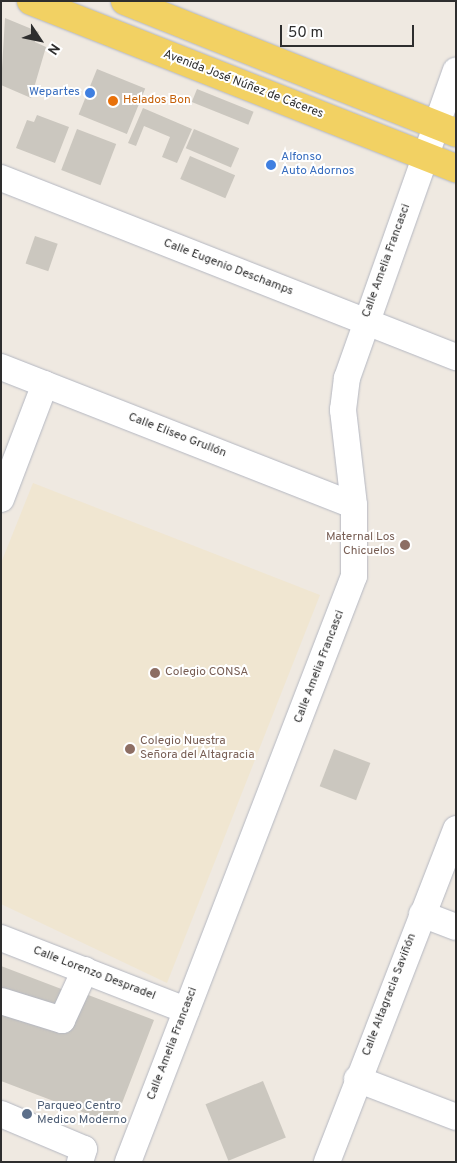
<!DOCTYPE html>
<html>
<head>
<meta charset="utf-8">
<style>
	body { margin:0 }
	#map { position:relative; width:457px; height:1163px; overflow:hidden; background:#efe9e1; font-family:Overpass,sans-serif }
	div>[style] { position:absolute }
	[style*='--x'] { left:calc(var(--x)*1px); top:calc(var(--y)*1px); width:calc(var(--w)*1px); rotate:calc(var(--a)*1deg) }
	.education>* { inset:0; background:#f0e6d1 }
	.building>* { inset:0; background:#cbc7bf; transform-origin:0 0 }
	.roads { filter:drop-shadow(0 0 1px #b4b7c1) drop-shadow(0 0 1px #b4b7c1) }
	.minor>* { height:26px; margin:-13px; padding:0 13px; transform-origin:13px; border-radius:13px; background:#fff }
	.major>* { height:28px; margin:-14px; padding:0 14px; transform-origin:14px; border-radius:14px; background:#f2d163 }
	.dots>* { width:14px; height:14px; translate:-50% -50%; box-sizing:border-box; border:2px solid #fff; border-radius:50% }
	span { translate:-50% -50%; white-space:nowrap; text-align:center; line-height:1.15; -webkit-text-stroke:4px #fff; paint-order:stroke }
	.street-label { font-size:12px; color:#2e2e2e }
	.shop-label { font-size:12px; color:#366cbe }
	.right { translate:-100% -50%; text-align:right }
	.left { translate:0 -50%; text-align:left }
	.food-label { font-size:12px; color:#c56008 }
	.education-label { font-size:12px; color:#785e54 }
	.service-label { font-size:12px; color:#4e5e75 }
	.frame { position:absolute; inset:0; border:2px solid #2e2e2e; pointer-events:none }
	.north { position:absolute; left:15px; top:15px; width:50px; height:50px; -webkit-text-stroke:4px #fff; paint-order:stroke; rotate:124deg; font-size:14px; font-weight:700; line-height:20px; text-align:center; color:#2e2e2e }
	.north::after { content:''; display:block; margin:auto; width:18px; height:22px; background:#2e2e2e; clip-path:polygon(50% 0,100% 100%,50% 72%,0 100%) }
	.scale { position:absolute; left:280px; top:25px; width:134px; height:22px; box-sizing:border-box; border:2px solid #2e2e2e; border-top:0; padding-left:6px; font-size:15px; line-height:18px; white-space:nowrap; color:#2e2e2e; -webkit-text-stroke:4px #fff; paint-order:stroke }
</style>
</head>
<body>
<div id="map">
	<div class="education">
		<i style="clip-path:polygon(33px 483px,320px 595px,167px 983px,1px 904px,1px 563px)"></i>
	</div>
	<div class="building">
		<i style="clip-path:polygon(5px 18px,39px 32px,35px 42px,46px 47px,31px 98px,1px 85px)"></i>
		<i style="left:97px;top:69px;width:52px;height:49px;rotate:22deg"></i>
		<i style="left:197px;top:89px;width:61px;height:14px;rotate:22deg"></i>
		<i style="clip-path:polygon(143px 108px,192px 129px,177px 163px,162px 157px,170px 137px,144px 126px,136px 146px,128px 143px)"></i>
		<i style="clip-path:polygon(37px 115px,69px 127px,55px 163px,16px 148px,27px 120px,34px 122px)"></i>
		<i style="left:77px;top:129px;width:42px;height:44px;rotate:21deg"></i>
		<i style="left:194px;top:129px;width:49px;height:21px;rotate:23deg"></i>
		<i style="left:190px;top:156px;width:49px;height:25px;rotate:23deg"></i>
		<i style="left:35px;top:236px;width:24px;height:29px;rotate:19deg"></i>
		<i style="left:334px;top:749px;width:39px;height:40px;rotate:21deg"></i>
		<i style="clip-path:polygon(1px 966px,64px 990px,54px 1016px,1px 995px)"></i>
		<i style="clip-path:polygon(83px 993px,154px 1020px,114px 1124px,1px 1081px,1px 1008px,68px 1033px)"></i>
		<i style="left:263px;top:1081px;width:61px;height:62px;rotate:68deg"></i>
	</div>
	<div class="roads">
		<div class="minor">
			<i style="--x:1;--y:178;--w:489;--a:21.5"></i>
			<i style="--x:1;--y:367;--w:379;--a:21.4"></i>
			<i style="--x:1;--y:499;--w:123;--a:-69.1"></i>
			<i style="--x:422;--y:914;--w:36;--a:21"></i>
			<i style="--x:1;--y:938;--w:199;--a:21.3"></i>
			<i style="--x:1;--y:1001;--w:64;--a:17.3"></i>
			<i style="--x:62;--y:1020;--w:55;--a:-65.3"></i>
			<i style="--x:357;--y:1079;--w:106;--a:21"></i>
			<i style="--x:1;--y:1114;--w:90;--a:22.9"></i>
			<i style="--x:84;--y:1149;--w:14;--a:107"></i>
			<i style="--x:128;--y:1162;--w:628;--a:-68.91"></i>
			<i style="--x:354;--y:576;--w:71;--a:-90"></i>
			<i style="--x:354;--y:505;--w:96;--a:-96.6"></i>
			<i style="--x:343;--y:410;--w:32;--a:-83"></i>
			<i style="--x:347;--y:378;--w:326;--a:-70.5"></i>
			<i style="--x:327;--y:1162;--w:357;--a:-68.8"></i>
		</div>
		<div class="major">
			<i style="--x:31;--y:1;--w:457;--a:21.5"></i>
			<i style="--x:125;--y:1;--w:356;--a:21.7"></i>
		</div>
	</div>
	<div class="dots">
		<i style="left:90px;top:93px;background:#3f7fe0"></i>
		<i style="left:113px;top:101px;background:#e8710a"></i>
		<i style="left:271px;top:165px;background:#3f7fe0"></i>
		<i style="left:405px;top:545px;background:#8d6e63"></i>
		<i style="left:155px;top:673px;background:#8d6e63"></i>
		<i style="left:130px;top:749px;background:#8d6e63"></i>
		<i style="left:27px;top:1114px;background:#5c6f8a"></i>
	</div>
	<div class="street-label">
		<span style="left:243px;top:85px;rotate:21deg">Avenida José Núñez de Cáceres</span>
		<span style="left:387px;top:261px;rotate:-70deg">Calle Amelia Francasci</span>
		<span style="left:228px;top:268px;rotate:21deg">Calle Eugenio Deschamps</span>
		<span style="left:177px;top:436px;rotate:21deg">Calle Eliseo Grullón</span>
		<span style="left:320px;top:667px;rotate:-69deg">Calle Amelia Francasci</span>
		<span style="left:94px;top:974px;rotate:21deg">Calle Lorenzo Despradel</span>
		<span style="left:390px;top:995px;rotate:-69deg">Calle Altagracia Saviñón</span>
		<span style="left:173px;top:1044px;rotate:-69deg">Calle Amelia Francasci</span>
	</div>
	<div class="shop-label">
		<span class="right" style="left:80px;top:93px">Wepartes</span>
		<span class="left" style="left:281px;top:165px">Alfonso<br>Auto Adornos</span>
	</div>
	<div class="food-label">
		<span class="left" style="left:123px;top:101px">Helados Bon</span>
	</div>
	<div class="education-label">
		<span class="right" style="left:395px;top:545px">Maternal Los<br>Chicuelos</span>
		<span class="left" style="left:165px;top:673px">Colegio CONSA</span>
		<span class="left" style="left:140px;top:749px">Colegio Nuestra<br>Señora del Altagracia</span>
	</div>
	<div class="service-label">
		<span class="left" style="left:37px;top:1114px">Parqueo Centro<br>Medico Moderno</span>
	</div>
	<div class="frame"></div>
	<div class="north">N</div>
	<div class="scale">50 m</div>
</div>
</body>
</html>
